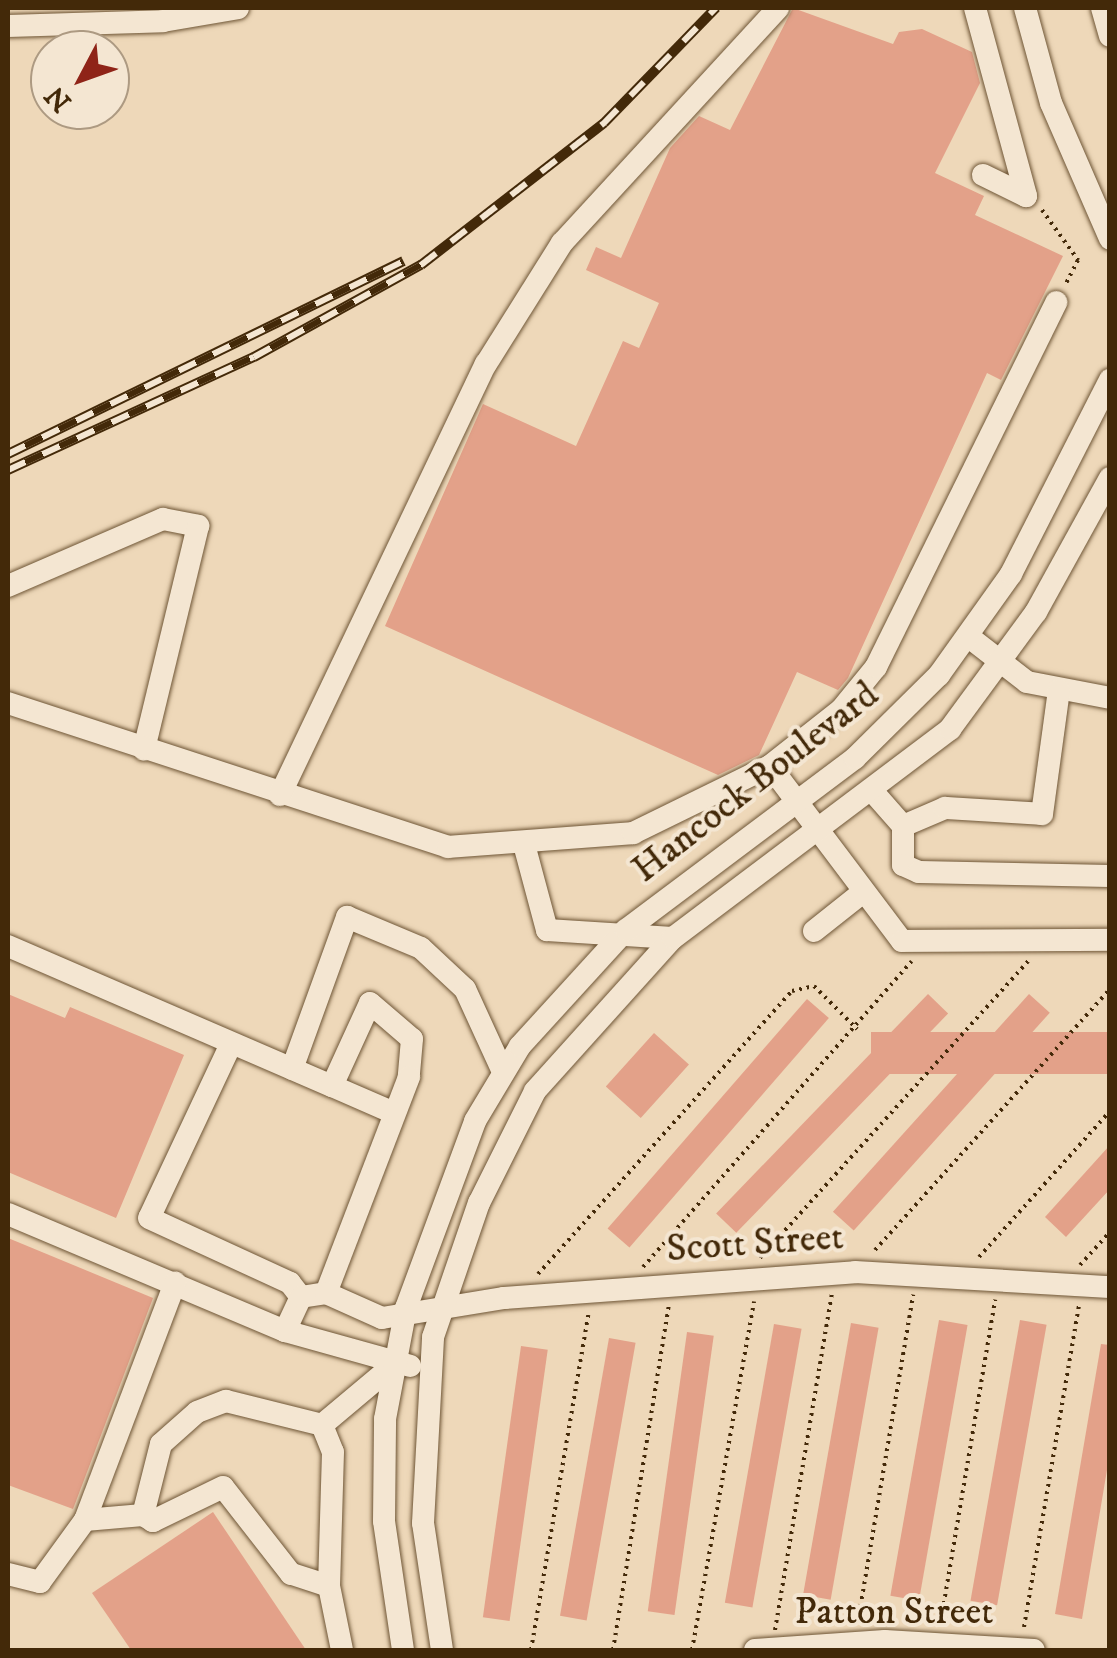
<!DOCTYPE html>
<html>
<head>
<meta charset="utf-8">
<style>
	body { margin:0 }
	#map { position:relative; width:1117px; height:1658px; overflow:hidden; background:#eed8b9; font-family:"IM FELL DW Pica",serif }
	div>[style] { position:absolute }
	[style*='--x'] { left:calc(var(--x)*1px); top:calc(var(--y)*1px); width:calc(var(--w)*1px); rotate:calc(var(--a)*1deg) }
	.building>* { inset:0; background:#e3a189; transform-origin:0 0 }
	.path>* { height:4px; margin-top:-2px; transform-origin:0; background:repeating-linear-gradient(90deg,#432909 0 2.5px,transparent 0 7.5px) }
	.roads { filter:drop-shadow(0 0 2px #6e5535) drop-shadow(0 0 2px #6e5535) }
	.minor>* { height:22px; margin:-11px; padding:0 11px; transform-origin:11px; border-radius:11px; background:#f4e6d2 }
	.rail>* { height:10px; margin-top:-5px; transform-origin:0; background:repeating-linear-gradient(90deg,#f4e6d2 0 19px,#432909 0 38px); box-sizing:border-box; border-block:2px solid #432909 }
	span { translate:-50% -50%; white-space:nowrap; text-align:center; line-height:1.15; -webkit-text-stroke:8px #f4e6d2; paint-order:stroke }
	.street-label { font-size:38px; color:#432909 }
	.frame { position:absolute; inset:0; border:10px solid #432909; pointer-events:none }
	.north { position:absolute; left:30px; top:30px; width:100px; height:100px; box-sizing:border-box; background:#f4e6d2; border:2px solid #ad9a82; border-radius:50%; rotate:229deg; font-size:28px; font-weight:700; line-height:40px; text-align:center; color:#432909 }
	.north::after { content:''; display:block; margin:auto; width:35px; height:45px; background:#8f2418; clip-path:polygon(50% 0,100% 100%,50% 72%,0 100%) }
</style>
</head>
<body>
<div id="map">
	<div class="building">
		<i style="clip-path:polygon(793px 8px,893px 44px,899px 32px,922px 29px,972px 52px,980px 83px,935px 173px,984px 196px,975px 215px,1063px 256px,1001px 380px,987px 373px,848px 678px,838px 690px,797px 672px,759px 755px,718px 775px,385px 626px,483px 404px,576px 446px,623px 341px,639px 348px,659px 303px,586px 270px,596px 247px,621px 258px,670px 148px,699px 116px,730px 130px)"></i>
		<i style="clip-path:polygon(8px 994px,65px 1018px,70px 1007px,184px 1055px,116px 1218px,8px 1172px)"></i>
		<i style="left:928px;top:994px;width:28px;height:305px;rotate:44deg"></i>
		<i style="left:1029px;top:994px;width:28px;height:293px;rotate:42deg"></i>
		<i style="left:807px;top:999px;width:29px;height:304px;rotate:41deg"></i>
		<i style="left:1110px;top:1032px;width:42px;height:239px;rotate:90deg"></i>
		<i style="left:654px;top:1033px;width:47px;height:72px;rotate:42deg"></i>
		<i style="clip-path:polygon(1110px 1145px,1110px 1189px,1066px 1237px,1045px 1217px)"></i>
		<i style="clip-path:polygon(8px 1238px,153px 1298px,73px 1509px,8px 1485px)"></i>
		<i style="left:939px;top:1320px;width:29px;height:280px;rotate:10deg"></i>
		<i style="left:1020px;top:1320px;width:27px;height:285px;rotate:10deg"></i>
		<i style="left:851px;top:1323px;width:28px;height:276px;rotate:10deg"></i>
		<i style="left:774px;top:1324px;width:28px;height:283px;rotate:10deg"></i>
		<i style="left:687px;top:1332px;width:27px;height:282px;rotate:8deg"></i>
		<i style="left:609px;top:1338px;width:27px;height:282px;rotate:10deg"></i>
		<i style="clip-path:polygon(1101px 1344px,1110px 1345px,1110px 1452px,1082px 1619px,1055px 1614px)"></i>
		<i style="left:521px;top:1346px;width:27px;height:274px;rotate:8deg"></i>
		<i style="clip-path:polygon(213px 1512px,306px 1650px,131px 1650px,92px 1593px)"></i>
	</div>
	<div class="path">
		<i style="--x:1042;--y:210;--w:62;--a:54.2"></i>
		<i style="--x:1078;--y:260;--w:28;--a:117"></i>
		<i style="--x:875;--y:1250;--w:351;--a:-48"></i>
		<i style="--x:979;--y:1257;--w:196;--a:-48.1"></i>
		<i style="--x:760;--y:1258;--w:400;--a:-47.9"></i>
		<i style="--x:1080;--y:1265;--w:45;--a:-47.7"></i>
		<i style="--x:643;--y:1267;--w:407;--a:-48.7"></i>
		<i style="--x:538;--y:1274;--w:380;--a:-48.1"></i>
		<i style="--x:792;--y:991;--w:23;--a:-13"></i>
		<i style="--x:814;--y:986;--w:61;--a:45"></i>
		<i style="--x:858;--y:1621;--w:331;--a:-80.4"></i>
		<i style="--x:940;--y:1626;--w:331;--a:-80.4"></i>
		<i style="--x:1024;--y:1627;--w:326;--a:-80.3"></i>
		<i style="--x:775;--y:1630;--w:341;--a:-80.4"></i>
		<i style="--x:531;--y:1650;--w:340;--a:-80.3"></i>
		<i style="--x:613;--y:1650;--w:350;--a:-80.8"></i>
		<i style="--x:692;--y:1650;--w:354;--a:-79.9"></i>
	</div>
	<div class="roads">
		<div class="minor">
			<i style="--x:975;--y:8;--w:195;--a:74.8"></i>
			<i style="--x:1026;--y:196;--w:48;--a:-154"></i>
			<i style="--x:1025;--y:8;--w:98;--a:74.7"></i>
			<i style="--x:1051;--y:103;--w:148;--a:66.5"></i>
			<i style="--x:1102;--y:8;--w:29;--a:74"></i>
			<i style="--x:8;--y:26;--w:155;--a:-1.8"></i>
			<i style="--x:163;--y:21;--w:76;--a:-9.8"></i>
			<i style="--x:8;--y:586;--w:169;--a:-23.4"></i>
			<i style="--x:163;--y:519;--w:36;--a:11"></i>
			<i style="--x:198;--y:526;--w:230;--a:103.6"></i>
			<i style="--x:969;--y:637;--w:73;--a:37.8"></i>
			<i style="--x:1027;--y:682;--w:85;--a:10.9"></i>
			<i style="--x:8;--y:703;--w:463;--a:18.1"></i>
			<i style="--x:448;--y:847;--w:186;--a:-4.3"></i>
			<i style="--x:633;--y:833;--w:153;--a:-26.1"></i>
			<i style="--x:770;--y:766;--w:219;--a:53"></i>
			<i style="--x:902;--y:941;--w:208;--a:-0.3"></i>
			<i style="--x:770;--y:766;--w:90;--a:-38.3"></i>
			<i style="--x:841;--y:710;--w:55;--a:-50.9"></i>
			<i style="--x:876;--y:667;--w:407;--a:-63.7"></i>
			<i style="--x:874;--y:793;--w:44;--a:48.7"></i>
			<i style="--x:903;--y:826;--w:39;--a:90"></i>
			<i style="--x:903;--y:865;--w:17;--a:24"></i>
			<i style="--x:919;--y:872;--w:191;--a:1.2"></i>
			<i style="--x:280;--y:795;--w:478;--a:-64.5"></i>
			<i style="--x:486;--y:364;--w:143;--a:-57.9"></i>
			<i style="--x:562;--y:243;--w:319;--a:-47.4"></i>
			<i style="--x:903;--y:826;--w:46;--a:-23.2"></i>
			<i style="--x:945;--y:808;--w:97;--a:3.5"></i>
			<i style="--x:1042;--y:814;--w:125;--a:-82.2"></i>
			<i style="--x:525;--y:848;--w:85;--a:75"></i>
			<i style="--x:547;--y:930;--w:126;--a:3.6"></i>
			<i style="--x:814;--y:931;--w:63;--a:-38.5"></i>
			<i style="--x:8;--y:946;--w:353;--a:23.4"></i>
			<i style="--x:332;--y:1086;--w:91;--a:-65.4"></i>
			<i style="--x:370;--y:1003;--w:55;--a:40.6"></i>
			<i style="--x:412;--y:1039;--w:38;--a:95"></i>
			<i style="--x:409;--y:1077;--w:231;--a:111"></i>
			<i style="--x:231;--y:1044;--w:192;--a:115.2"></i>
			<i style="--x:149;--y:1218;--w:155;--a:24.7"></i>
			<i style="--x:290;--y:1283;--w:18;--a:52"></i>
			<i style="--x:292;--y:1069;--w:162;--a:-70.1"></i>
			<i style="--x:347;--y:917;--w:80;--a:22.7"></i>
			<i style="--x:421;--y:948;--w:60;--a:43"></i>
			<i style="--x:465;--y:989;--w:91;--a:65.4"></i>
			<i style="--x:332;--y:1086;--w:68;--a:23.5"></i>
			<i style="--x:8;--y:1214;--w:301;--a:22.9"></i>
			<i style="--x:285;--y:1331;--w:130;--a:15.6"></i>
			<i style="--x:285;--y:1331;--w:38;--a:-65"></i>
			<i style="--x:301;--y:1297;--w:25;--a:-9"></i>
			<i style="--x:326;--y:1293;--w:61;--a:24.1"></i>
			<i style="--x:382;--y:1318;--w:124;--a:-9.3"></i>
			<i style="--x:504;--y:1298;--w:352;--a:-4.2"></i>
			<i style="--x:855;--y:1272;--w:255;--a:3.4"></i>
			<i style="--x:322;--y:1425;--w:97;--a:-40"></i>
			<i style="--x:85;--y:1520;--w:254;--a:-69.2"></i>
			<i style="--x:8;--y:1574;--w:33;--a:14"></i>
			<i style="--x:40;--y:1582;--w:77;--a:-54"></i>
			<i style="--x:85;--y:1520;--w:58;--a:-4.9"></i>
			<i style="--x:329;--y:1586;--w:40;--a:-162"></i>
			<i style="--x:291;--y:1574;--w:110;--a:-128"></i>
			<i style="--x:223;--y:1487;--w:78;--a:154.1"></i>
			<i style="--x:153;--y:1521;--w:12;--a:-149"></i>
			<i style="--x:143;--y:1515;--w:73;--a:-75.8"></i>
			<i style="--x:161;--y:1444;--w:48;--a:-41.6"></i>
			<i style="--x:197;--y:1412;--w:31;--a:-21"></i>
			<i style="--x:226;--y:1401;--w:99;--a:14"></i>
			<i style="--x:322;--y:1425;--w:29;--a:68"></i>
			<i style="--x:333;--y:1452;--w:134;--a:91.7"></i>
			<i style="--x:329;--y:1586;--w:65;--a:78.5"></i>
			<i style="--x:403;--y:1650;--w:130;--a:-98.4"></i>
			<i style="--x:384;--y:1521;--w:102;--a:-89.4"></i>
			<i style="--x:385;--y:1419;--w:113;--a:-79.3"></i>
			<i style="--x:406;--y:1308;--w:199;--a:-69.7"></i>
			<i style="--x:475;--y:1121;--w:87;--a:-59"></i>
			<i style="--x:520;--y:1046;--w:157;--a:-47.6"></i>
			<i style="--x:626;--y:930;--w:286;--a:-36.9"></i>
			<i style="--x:855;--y:758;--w:118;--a:-44.7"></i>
			<i style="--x:939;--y:675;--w:124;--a:-54.5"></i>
			<i style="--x:1011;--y:574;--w:218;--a:-63"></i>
			<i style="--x:442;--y:1650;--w:128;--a:-98.5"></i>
			<i style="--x:423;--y:1523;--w:186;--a:-86.9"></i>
			<i style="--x:433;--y:1337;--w:142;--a:-71.1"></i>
			<i style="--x:479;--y:1203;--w:125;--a:-63.4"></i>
			<i style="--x:535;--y:1091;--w:206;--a:-48"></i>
			<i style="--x:673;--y:938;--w:347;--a:-37"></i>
			<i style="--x:950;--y:729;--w:145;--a:-53.7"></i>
			<i style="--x:1036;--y:612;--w:153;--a:-61.1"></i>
			<i style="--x:755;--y:1650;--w:130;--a:-4"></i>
			<i style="--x:885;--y:1641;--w:149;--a:3.5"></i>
		</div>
	</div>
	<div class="rail">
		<i style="--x:8;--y:454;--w:440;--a:-26"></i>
		<i style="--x:8;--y:470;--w:271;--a:-24.7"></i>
		<i style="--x:254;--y:357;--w:191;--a:-28.9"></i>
		<i style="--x:421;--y:265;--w:232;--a:-37.8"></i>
		<i style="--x:604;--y:123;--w:161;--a:-45.8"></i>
	</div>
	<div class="street-label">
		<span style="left:756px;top:783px;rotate:-38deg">Hancock Boulevard</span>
		<span style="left:755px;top:1244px;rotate:-4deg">Scott Street</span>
		<span style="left:894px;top:1613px">Patton Street</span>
	</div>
	<div class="frame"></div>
	<div class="north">N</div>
</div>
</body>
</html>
